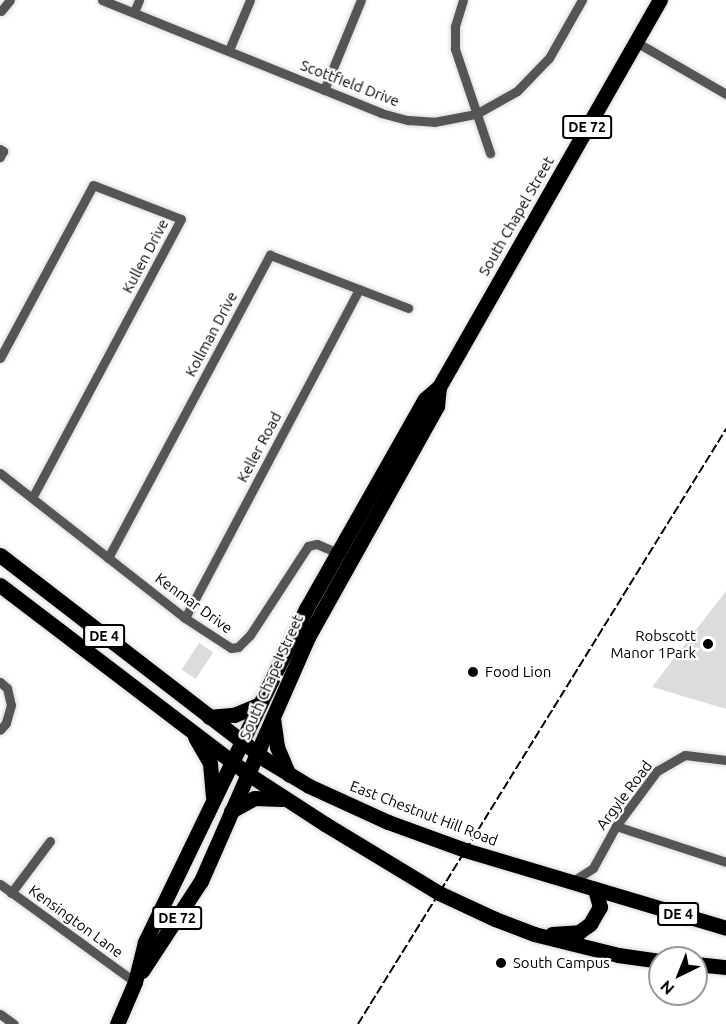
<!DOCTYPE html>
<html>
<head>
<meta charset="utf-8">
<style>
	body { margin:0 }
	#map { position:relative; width:726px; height:1024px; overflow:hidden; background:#fff; font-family:Ubuntu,sans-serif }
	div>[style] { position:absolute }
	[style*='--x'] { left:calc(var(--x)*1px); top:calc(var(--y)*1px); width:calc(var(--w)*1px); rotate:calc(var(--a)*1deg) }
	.green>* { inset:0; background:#dcdcdc; transform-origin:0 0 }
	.roads { filter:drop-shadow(0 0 2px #dbdbdb) drop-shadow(0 0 2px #dbdbdb) }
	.minor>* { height:9px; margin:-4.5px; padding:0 4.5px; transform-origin:4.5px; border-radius:4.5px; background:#555 }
	.primary>* { height:15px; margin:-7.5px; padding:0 7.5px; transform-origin:7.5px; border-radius:7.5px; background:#000 }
	.rail>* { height:2px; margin-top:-1px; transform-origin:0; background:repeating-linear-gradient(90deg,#000 0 9px,transparent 0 12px) }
	.dots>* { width:16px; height:16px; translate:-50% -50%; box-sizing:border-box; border:3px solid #fff; border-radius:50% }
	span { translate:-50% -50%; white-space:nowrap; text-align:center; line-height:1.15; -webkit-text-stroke:4.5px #fff; paint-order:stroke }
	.shield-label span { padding:2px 4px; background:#fff; border:2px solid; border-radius:4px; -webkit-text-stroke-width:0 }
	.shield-label { font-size:14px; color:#000; font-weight:700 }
	.street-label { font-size:15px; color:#000 }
	.poi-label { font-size:15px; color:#000 }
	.right { translate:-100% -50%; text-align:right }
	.left { translate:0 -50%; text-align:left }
	.north { position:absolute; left:648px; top:946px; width:60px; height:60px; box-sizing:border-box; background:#fff; border:2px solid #999; border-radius:50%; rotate:223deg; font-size:16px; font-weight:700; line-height:24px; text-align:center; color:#000 }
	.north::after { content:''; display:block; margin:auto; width:21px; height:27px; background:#000; clip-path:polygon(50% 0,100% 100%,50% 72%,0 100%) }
</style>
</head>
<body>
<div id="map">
	<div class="green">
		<i style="clip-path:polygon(726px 591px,726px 709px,652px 687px)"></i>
		<i style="left:199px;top:643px;width:17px;height:32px;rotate:33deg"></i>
	</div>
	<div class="roads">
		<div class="minor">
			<i style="--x:102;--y:0;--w:301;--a:22"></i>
			<i style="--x:381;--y:113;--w:28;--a:15"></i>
			<i style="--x:408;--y:120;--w:26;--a:4"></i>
			<i style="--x:434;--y:122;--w:43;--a:-10.8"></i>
			<i style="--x:476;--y:114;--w:47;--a:-29.3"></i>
			<i style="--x:517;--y:91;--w:46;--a:-45.9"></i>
			<i style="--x:549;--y:58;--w:67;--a:-60.4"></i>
			<i style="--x:463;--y:0;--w:28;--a:107"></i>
			<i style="--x:455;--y:27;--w:22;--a:90"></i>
			<i style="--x:455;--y:49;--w:110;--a:71.4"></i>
			<i style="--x:1;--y:11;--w:14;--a:-51"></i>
			<i style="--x:134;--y:12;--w:13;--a:-67"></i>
			<i style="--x:636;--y:42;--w:104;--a:30"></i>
			<i style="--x:229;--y:50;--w:54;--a:-67.2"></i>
			<i style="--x:324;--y:90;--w:97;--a:-67.7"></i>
			<i style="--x:0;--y:149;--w:4;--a:34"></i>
			<i style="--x:3;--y:151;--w:7;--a:117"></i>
			<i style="--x:0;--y:358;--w:196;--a:-61.7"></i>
			<i style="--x:93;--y:185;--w:94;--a:21.1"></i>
			<i style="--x:181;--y:219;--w:316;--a:118.1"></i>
			<i style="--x:0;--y:473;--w:235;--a:38.1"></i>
			<i style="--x:185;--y:618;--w:55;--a:33.1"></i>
			<i style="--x:231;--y:648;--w:7;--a:-8"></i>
			<i style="--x:238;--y:647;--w:17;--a:-45"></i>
			<i style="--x:250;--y:635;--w:106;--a:-56.9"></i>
			<i style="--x:308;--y:546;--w:9;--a:-13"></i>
			<i style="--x:317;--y:544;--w:25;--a:23"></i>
			<i style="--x:108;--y:558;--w:344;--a:-61.9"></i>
			<i style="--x:270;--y:255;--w:148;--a:21"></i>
			<i style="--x:185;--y:618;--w:372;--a:-62.1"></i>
			<i style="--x:0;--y:682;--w:9;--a:41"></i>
			<i style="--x:7;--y:688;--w:17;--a:77"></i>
			<i style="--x:11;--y:705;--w:19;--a:106"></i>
			<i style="--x:6;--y:723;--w:9;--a:131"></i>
			<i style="--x:616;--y:826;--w:116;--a:18.1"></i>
			<i style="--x:573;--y:881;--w:24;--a:-33"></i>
			<i style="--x:593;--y:868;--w:48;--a:-61.3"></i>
			<i style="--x:616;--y:826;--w:69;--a:-53.3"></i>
			<i style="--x:657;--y:771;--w:32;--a:-30"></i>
			<i style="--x:685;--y:755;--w:41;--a:7"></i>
			<i style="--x:0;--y:884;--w:167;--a:36"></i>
			<i style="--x:11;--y:893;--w:65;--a:-53.1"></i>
			<i style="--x:0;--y:1014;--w:17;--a:36"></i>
		</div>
		<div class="primary">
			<i style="--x:0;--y:555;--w:336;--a:37.6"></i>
			<i style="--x:266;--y:760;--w:50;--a:31.2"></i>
			<i style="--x:309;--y:786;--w:87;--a:24.5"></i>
			<i style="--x:388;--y:822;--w:82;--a:20"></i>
			<i style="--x:465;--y:850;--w:272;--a:16.6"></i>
			<i style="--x:0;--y:585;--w:312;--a:37.3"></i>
			<i style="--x:248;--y:774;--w:92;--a:33"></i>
			<i style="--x:325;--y:824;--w:133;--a:31.2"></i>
			<i style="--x:439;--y:893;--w:62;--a:24.9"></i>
			<i style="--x:495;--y:919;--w:42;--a:21"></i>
			<i style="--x:534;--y:934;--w:87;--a:14"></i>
			<i style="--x:618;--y:955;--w:42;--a:8.1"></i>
			<i style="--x:209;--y:717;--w:25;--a:-5"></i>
			<i style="--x:234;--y:715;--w:26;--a:-23"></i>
			<i style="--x:273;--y:718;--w:29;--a:82"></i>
			<i style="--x:277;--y:747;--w:30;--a:67"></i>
			<i style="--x:195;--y:737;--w:30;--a:60"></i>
			<i style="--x:210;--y:763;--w:33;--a:85"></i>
			<i style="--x:231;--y:811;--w:26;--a:-29"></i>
			<i style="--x:254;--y:798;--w:28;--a:2"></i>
			<i style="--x:552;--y:934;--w:27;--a:-4"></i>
			<i style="--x:579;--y:932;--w:14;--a:-36"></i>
			<i style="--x:590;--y:924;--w:20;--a:-60"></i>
			<i style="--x:600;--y:907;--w:19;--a:-106"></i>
			<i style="--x:696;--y:964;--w:30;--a:6"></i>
			<i style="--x:142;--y:971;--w:108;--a:-56.8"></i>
			<i style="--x:201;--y:881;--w:266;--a:-66.3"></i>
			<i style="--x:308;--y:637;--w:265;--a:-60.8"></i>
			<i style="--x:437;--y:406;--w:19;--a:-84"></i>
			<i style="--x:117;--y:1024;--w:46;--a:-66.8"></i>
			<i style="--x:135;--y:982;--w:41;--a:-76"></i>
			<i style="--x:145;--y:942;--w:370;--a:-64.2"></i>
			<i style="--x:306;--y:609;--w:241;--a:-60.5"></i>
			<i style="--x:425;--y:399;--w:18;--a:-41"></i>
			<i style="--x:439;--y:387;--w:446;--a:-60.3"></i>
		</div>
	</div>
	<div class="rail">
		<i style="--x:358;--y:1024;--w:700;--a:-58.26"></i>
	</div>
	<div class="dots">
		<i style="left:708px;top:644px;background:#000"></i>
		<i style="left:473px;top:672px;background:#000"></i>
		<i style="left:501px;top:963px;background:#000"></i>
	</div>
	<div class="shield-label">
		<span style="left:587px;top:127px">DE 72</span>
		<span style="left:104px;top:636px">DE 4</span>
		<span style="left:678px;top:914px">DE 4</span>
		<span style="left:177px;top:918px">DE 72</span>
	</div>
	<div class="street-label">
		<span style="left:350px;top:83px;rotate:21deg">Scottfield Drive</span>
		<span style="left:516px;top:216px;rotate:-60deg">South Chapel Street</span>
		<span style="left:145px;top:256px;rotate:-62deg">Kullen Drive</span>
		<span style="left:211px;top:334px;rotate:-62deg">Kollman Drive</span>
		<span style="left:259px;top:447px;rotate:-62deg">Keller Road</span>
		<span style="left:194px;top:603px;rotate:36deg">Kenmar Drive</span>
		<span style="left:271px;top:677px;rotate:-66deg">South Chapel Street</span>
		<span style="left:624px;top:795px;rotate:-53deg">Argyle Road</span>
		<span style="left:424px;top:813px;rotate:21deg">East Chestnut Hill Road</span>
		<span style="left:76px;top:921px;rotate:36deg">Kensington Lane</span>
	</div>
	<div class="poi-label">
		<span class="right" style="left:696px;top:644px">Robscott<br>Manor 1Park</span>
		<span class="left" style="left:485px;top:672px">Food Lion</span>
		<span class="left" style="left:513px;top:963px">South Campus</span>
	</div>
	<div class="north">N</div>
</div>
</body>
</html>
